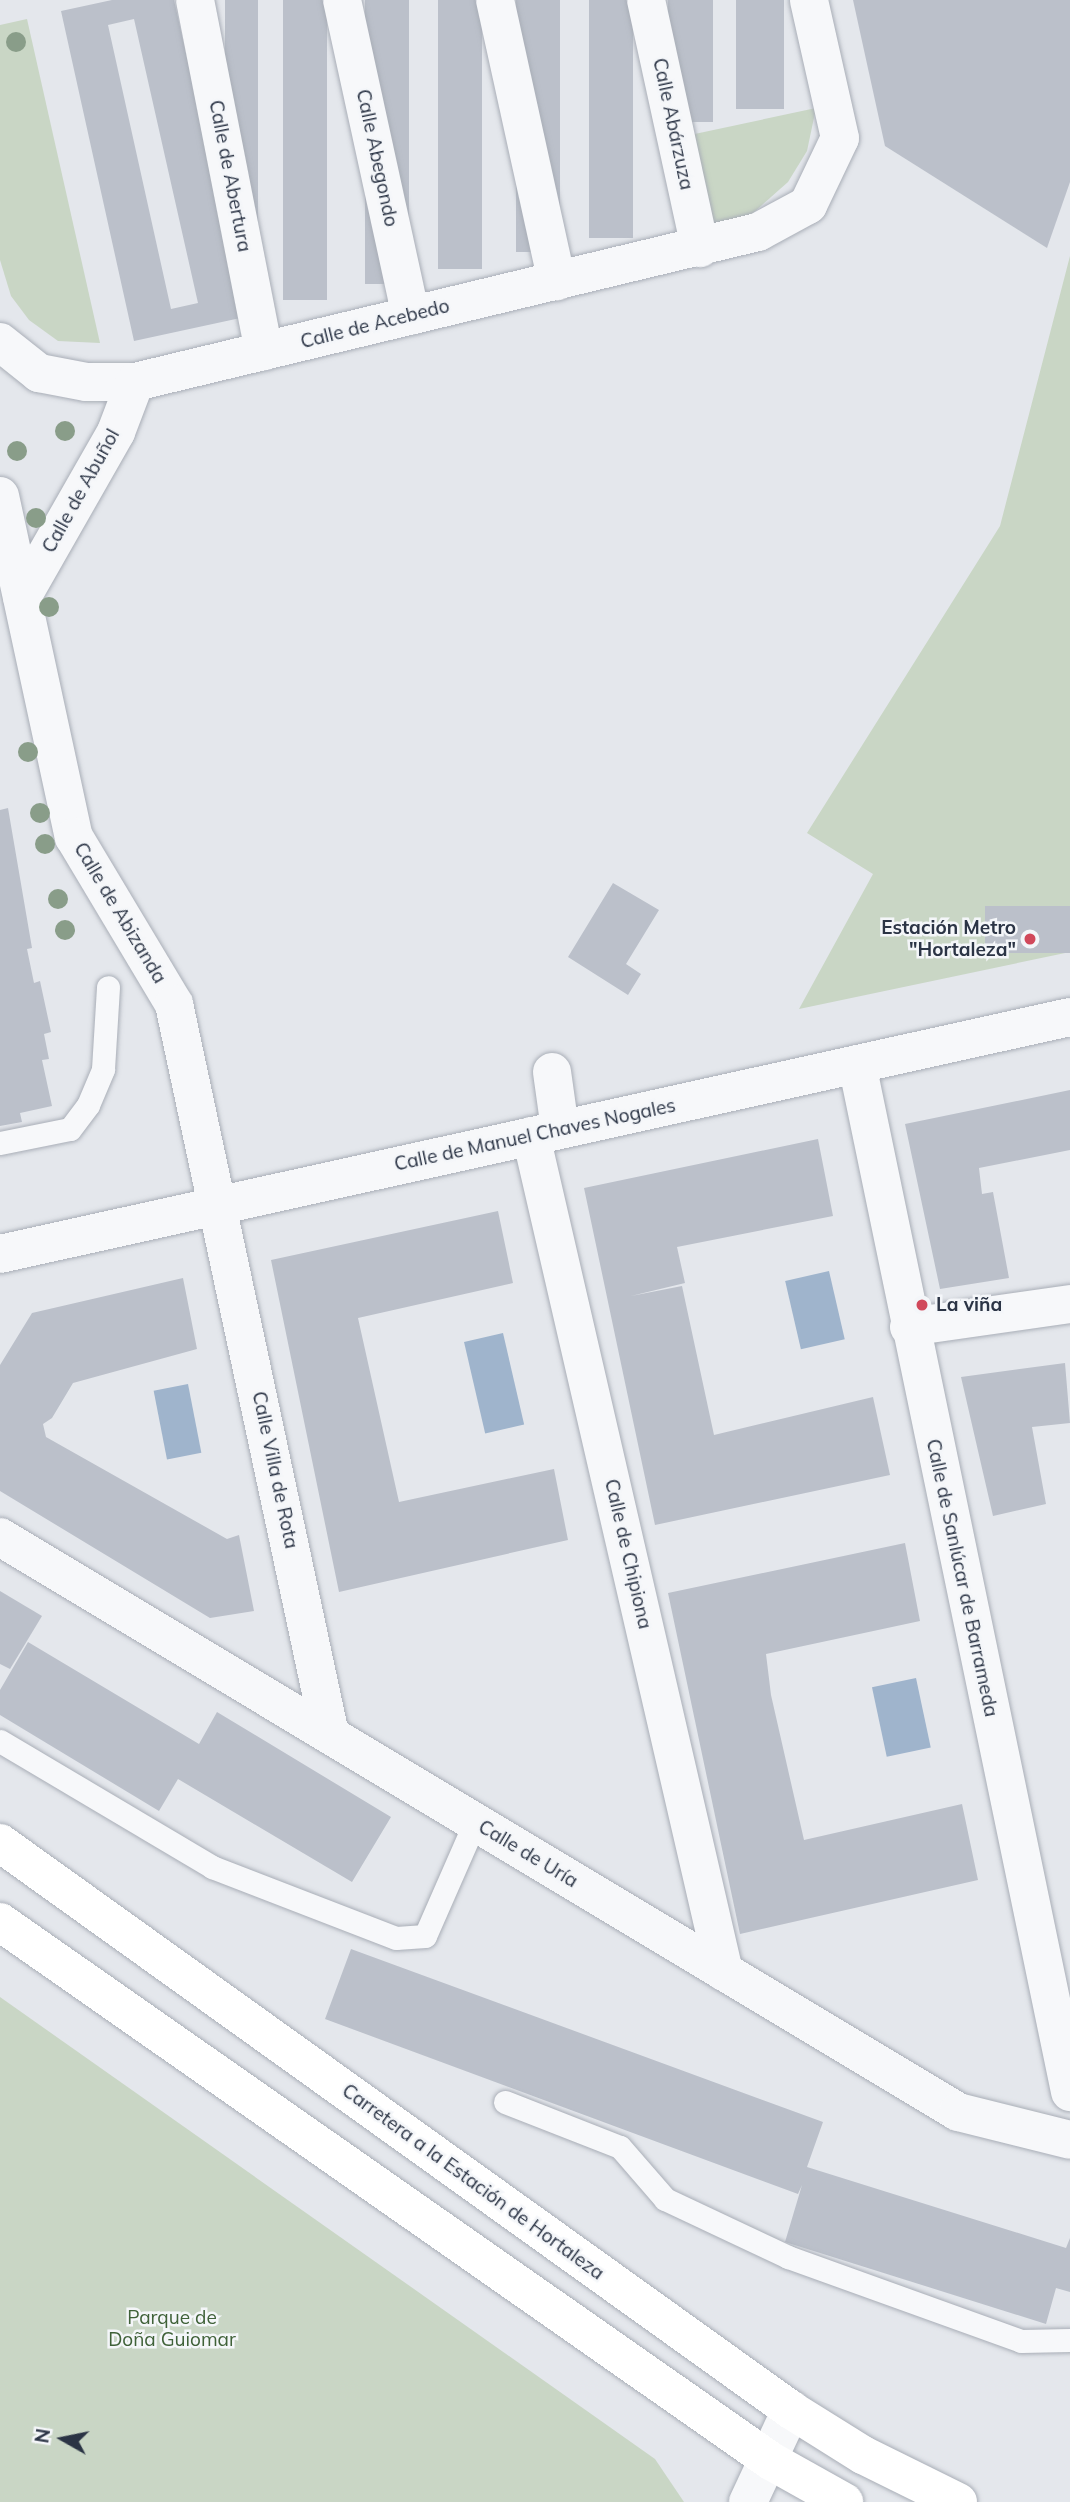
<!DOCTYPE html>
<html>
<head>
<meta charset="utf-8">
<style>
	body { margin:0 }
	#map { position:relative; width:1070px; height:2502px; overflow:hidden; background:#e4e7ec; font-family:Mulish,sans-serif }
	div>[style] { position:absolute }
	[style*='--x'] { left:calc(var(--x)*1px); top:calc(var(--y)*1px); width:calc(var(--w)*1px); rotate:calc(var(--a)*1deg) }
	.green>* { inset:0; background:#c9d6c5 }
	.water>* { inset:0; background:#9fb4cc; transform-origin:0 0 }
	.building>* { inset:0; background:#bbc0ca; transform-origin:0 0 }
	.roads { filter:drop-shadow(0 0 2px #a9aeb7) drop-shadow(0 0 2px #a9aeb7) }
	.lane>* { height:23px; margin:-11.5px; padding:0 11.5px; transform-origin:11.5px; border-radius:11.5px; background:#f7f8fa }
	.street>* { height:38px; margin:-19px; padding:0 19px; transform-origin:19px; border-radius:19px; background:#f7f8fa }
	.secondary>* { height:38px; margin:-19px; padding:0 19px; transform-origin:19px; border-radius:19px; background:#fff }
	.trees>* { width:20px; height:20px; margin:-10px; border-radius:50%; background:#899d89 }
	.dots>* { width:19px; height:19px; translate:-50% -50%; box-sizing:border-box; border:4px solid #f4f6f9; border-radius:50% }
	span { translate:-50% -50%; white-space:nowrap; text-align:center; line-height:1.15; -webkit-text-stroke:5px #f4f6f9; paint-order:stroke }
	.street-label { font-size:19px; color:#2b3445 }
	.poi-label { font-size:19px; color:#2b3445; font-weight:700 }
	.right { translate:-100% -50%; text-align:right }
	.left { translate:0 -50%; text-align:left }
	.park-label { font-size:19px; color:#3f6138 }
	.north { position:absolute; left:28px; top:2404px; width:70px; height:70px; -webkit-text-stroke:5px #f4f6f9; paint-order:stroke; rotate:279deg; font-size:19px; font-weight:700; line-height:28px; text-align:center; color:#2b3445 }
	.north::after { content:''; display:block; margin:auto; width:24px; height:32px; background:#2b3445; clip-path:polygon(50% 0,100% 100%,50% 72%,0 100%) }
</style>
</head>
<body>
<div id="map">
	<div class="green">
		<i style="clip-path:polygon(27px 19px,100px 343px,58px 341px,29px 320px,11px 296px,0 260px,0 25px)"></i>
		<i style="clip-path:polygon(816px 108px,807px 151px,788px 182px,752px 214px,714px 224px,690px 135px)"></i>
		<i style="clip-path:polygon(1070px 256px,1070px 952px,799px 1009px,873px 874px,807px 833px,1000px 526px)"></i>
		<i style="clip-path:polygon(0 1997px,655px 2459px,684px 2502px,0 2502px)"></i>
	</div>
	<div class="water">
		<i style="left:829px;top:1271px;width:70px;height:45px;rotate:77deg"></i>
		<i style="left:503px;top:1333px;width:94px;height:40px;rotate:77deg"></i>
		<i style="left:188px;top:1384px;width:70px;height:35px;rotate:79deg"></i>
		<i style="left:916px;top:1678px;width:71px;height:45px;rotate:78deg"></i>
	</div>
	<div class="building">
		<i style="clip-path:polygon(evenodd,112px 0,174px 0,245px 317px,134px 341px,61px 11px,112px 0,134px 19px,198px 303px,171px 309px,108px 25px,134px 19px)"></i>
		<i style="left:225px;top:0;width:33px;height:313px"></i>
		<i style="left:283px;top:0;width:44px;height:300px"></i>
		<i style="left:365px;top:0;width:44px;height:284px"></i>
		<i style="left:438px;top:0;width:44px;height:269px"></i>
		<i style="left:516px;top:0;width:44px;height:252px"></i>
		<i style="left:589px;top:0;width:44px;height:238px"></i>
		<i style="left:668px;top:0;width:45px;height:122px"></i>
		<i style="left:736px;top:0;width:48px;height:109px"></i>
		<i style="clip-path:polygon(853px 0,1070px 0,1070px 182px,1047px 248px,885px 146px)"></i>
		<i style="clip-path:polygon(8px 808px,32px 948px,27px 949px,34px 983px,40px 981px,51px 1032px,44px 1034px,49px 1059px,42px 1060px,52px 1106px,20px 1113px,22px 1122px,0 1126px,0 810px)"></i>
		<i style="clip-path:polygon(613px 883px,659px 910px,626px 964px,641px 974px,628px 995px,568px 957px)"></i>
		<i style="left:1070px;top:906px;width:47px;height:85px;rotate:90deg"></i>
		<i style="clip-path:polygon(1070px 1090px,1070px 1150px,979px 1168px,982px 1194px,993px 1192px,1009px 1278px,940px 1289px,905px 1124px)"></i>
		<i style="clip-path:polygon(818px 1139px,833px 1216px,677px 1247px,685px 1283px,631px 1296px,682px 1286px,714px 1435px,873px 1397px,890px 1475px,655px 1525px,584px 1188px)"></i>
		<i style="clip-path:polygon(498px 1211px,513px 1283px,358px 1318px,399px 1502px,554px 1469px,568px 1540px,339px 1592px,271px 1260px)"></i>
		<i style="clip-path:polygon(183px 1278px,197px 1349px,73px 1383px,52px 1418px,43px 1424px,46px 1437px,227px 1539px,239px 1535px,254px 1611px,210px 1618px,0 1491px,0 1365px,32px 1313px)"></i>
		<i style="clip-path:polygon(1065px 1363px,1070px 1423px,1032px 1427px,1046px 1504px,993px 1516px,961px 1377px)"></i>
		<i style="clip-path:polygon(905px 1543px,920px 1621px,766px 1654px,771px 1695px,804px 1840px,962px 1804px,978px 1880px,740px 1934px,668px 1593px)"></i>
		<i style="clip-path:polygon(0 1591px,42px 1616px,10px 1669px,0 1664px)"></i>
		<i style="clip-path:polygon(28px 1642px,199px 1744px,217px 1712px,391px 1817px,352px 1882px,178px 1779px,159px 1811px,0 1715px,0 1690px)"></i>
		<i style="clip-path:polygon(351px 1949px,823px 2122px,807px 2167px,1066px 2248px,1070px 2238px,1070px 2292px,1056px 2288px,1046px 2324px,785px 2242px,802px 2185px,798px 2194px,325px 2019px)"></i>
	</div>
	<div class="roads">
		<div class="lane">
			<i style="--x:0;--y:1143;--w:71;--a:-11.3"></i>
			<i style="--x:70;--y:1129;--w:30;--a:-53"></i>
			<i style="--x:88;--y:1105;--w:39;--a:-67"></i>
			<i style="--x:103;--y:1069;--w:82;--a:-86.5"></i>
			<i style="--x:0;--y:1741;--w:247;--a:30.7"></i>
			<i style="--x:212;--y:1867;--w:197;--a:21.1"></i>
			<i style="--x:396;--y:1938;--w:29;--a:-4"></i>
			<i style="--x:425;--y:1936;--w:124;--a:-66.3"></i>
			<i style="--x:505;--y:2102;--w:123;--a:21.4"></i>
			<i style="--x:620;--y:2147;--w:69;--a:49.1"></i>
			<i style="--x:665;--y:2199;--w:136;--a:25.2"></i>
			<i style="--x:788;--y:2257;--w:248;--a:19.8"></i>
			<i style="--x:1021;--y:2341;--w:49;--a:-1.2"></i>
		</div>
		<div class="street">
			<i style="--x:195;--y:0;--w:358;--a:78.9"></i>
			<i style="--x:342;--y:0;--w:323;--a:77.7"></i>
			<i style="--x:495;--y:0;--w:288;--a:77.6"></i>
			<i style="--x:646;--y:0;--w:254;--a:77.7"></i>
			<i style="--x:0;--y:342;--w:50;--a:38.5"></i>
			<i style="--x:39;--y:373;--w:48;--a:10.8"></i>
			<i style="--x:86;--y:382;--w:49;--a:0"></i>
			<i style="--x:135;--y:382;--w:641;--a:-13.54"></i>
			<i style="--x:758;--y:232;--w:57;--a:-28.4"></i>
			<i style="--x:808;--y:205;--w:74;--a:-64.5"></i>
			<i style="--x:840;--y:138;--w:141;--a:-102.7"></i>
			<i style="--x:0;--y:496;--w:349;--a:77.8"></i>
			<i style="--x:74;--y:837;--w:195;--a:59.1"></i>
			<i style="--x:174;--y:1004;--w:747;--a:77.95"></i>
			<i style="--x:22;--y:597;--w:190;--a:-60.3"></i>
			<i style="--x:116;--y:432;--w:53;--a:-69.2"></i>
			<i style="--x:857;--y:1064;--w:1050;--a:78.29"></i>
			<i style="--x:552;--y:1072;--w:58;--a:82"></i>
			<i style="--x:531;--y:1136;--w:858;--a:77"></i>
			<i style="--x:0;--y:1254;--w:1096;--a:-12.49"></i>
			<i style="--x:909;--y:1327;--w:163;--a:-8.1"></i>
			<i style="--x:0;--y:1537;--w:1117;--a:30.97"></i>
			<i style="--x:958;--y:2112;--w:115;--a:14"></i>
			<i style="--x:748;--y:2502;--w:102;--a:-64.9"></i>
		</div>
		<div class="secondary">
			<i style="--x:0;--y:1843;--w:973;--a:35.63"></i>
			<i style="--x:791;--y:2410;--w:85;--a:32"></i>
			<i style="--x:863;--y:2455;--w:106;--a:26.3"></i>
			<i style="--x:0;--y:1922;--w:941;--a:34.96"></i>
			<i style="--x:771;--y:2461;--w:84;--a:29.3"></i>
		</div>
	</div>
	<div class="trees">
		<i style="left:16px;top:42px"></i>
		<i style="left:65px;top:431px"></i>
		<i style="left:17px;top:451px"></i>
		<i style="left:36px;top:518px"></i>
		<i style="left:49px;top:607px"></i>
		<i style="left:28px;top:752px"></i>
		<i style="left:40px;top:813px"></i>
		<i style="left:45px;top:844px"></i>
		<i style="left:58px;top:899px"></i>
		<i style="left:65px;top:930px"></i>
	</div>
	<div class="dots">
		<i style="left:1030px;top:939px;background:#d1495b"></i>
		<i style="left:922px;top:1305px;background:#d1495b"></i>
	</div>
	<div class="street-label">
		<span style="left:673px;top:124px;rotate:78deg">Calle Abárzuza</span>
		<span style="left:377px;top:158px;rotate:78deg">Calle Abegondo</span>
		<span style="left:230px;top:176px;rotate:79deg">Calle de Abertura</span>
		<span style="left:375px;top:324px;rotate:-14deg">Calle de Acebedo</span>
		<span style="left:81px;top:491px;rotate:-61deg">Calle de Abuñol</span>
		<span style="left:120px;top:913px;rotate:59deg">Calle de Abizanda</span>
		<span style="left:535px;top:1135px;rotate:-12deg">Calle de Manuel Chaves Nogales</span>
		<span style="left:275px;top:1470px;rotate:78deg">Calle Villa de Rota</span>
		<span style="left:628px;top:1554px;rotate:77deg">Calle de Chipiona</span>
		<span style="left:962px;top:1578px;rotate:78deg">Calle de Sanlúcar de Barrameda</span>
		<span style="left:528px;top:1854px;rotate:31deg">Calle de Uría</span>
		<span style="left:473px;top:2182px;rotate:36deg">Carretera a la Estación de Hortaleza</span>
	</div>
	<div class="poi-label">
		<span class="right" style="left:1016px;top:939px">Estación Metro<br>"Hortaleza"</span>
		<span class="left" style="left:936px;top:1305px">La viña</span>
	</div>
	<div class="park-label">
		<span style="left:172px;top:2329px">Parque de<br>Doña Guiomar</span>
	</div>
	<div class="north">N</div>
</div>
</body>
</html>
